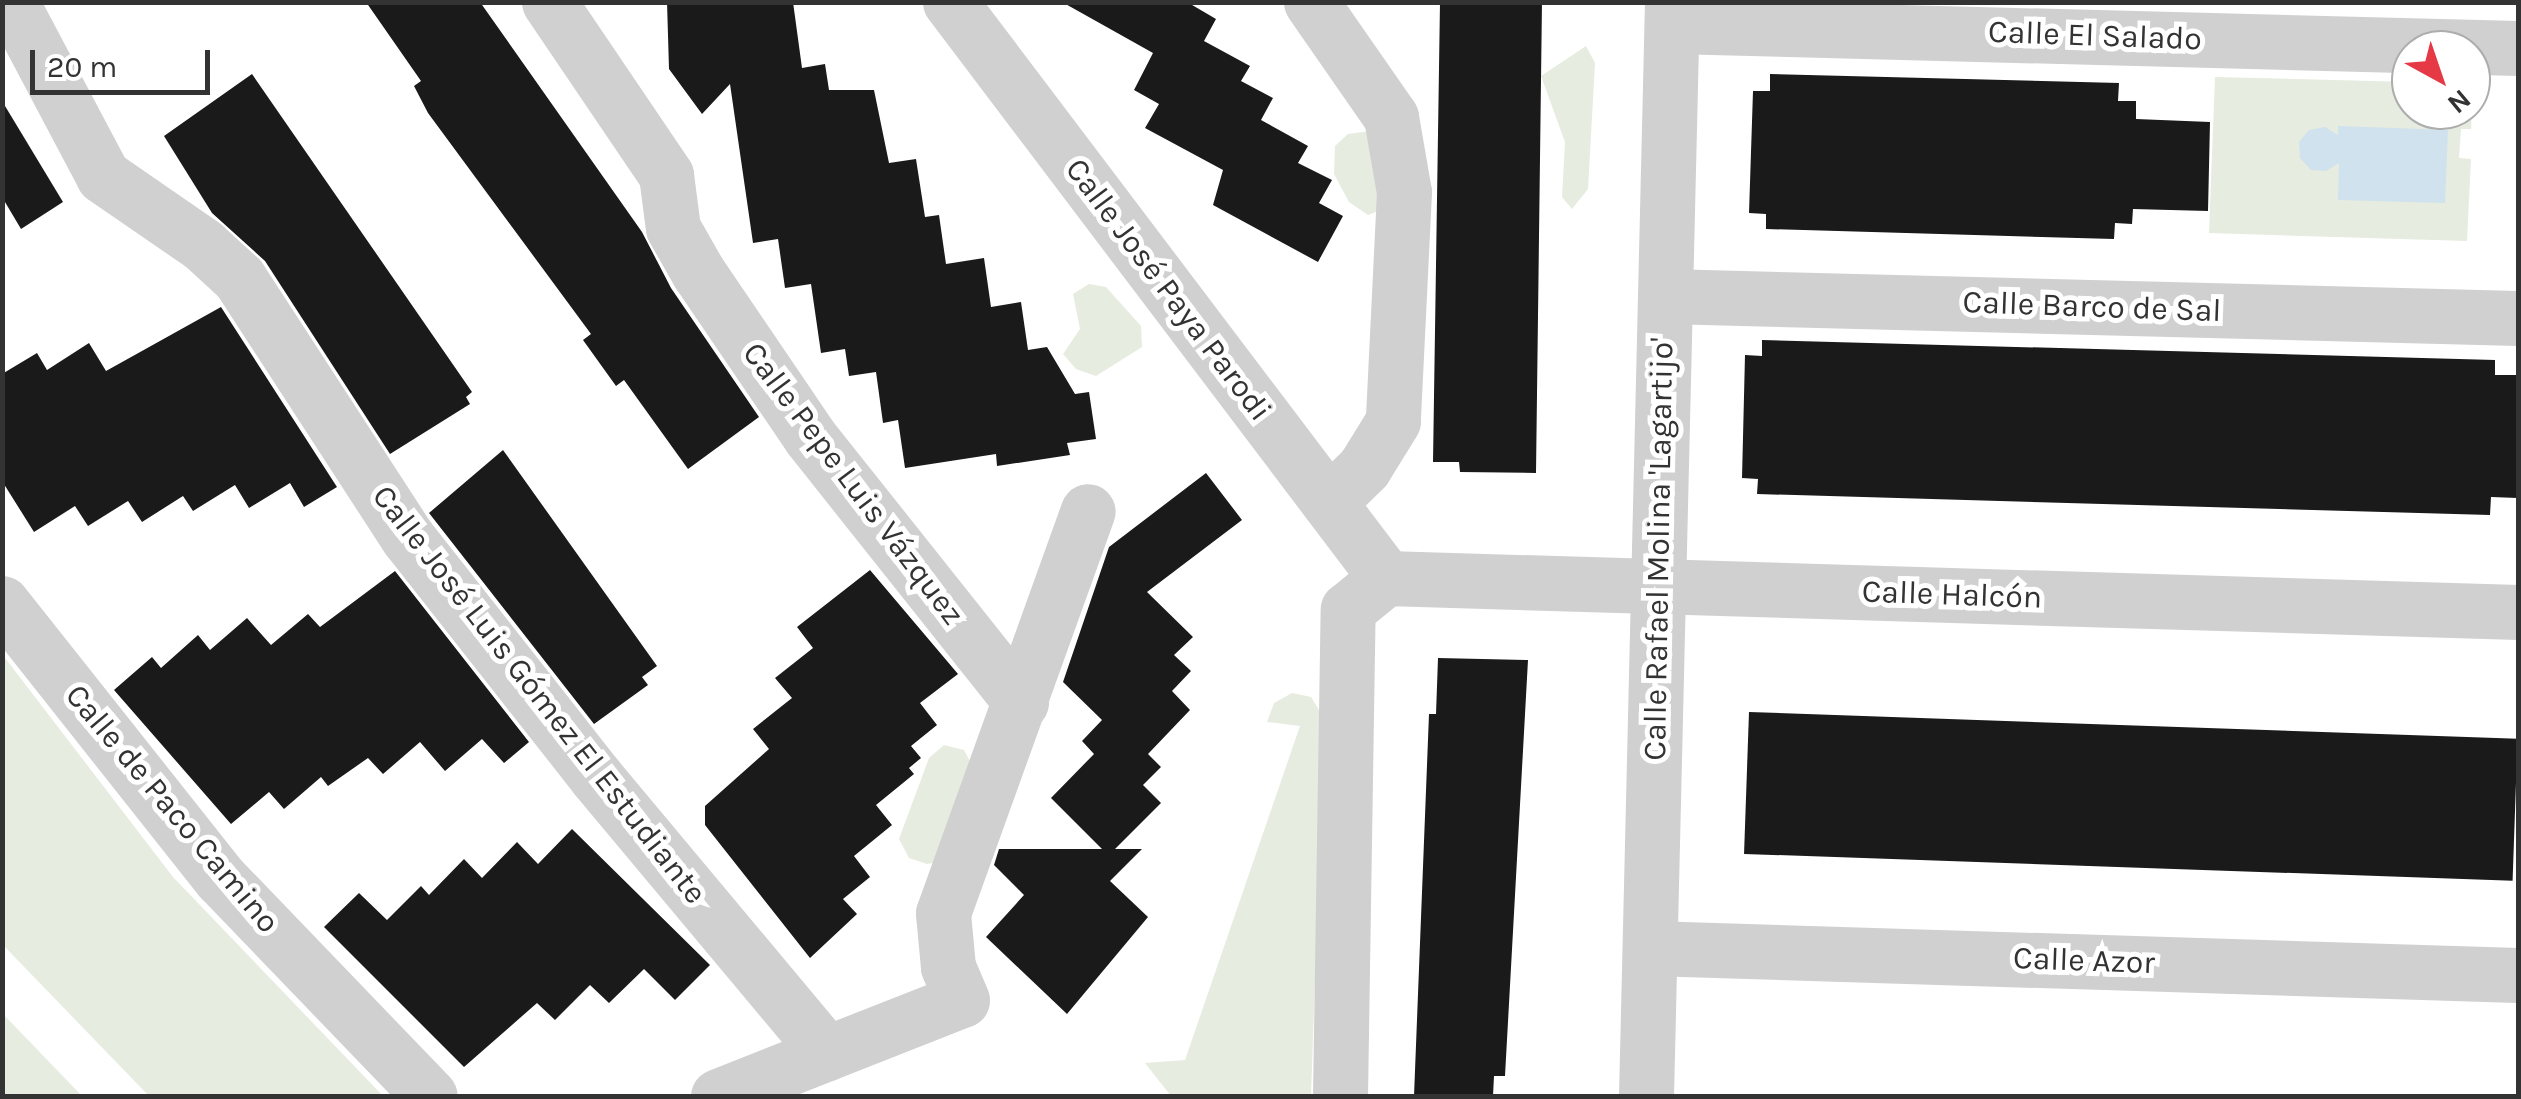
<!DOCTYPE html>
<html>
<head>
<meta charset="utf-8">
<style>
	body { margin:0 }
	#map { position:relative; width:2521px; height:1099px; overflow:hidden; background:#fff; font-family:Karla,sans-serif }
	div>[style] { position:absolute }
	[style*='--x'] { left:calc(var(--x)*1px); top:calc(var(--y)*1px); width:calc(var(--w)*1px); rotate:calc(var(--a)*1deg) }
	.green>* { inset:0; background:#e6ecdf }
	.water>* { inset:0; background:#cfe2ee }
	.building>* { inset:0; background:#1a1a1a; transform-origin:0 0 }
	.minor>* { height:55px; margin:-27.5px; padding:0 27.5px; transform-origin:27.5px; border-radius:27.5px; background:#d0d0d0 }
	span { translate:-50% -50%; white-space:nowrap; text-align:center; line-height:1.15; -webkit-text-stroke:10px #fff; paint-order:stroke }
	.street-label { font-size:32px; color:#333 }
	.frame { position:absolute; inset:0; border:5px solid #333; pointer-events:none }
	.north { position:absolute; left:2391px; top:30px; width:100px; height:100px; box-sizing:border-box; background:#fff; border:2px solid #adadad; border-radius:50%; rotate:140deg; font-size:28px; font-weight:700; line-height:40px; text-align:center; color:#333 }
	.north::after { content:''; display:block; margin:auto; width:35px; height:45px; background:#e63946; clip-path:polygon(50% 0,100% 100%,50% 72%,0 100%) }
	.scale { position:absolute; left:30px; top:50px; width:180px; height:45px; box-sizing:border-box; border:5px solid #333; border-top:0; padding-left:12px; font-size:30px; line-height:35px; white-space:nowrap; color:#333; -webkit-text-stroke:8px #fff; paint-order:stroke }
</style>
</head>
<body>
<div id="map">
	<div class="green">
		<i style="clip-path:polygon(1586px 46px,1595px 63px,1588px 189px,1572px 209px,1562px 197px,1565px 142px,1541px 76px)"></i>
		<i style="clip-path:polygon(2215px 77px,2411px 82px,2411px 110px,2471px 110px,2473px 83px,2471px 129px,2461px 129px,2459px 158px,2471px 159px,2467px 241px,2209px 233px)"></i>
		<i style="clip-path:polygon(1370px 131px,1397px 204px,1368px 215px,1349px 202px,1334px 174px,1335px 146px,1348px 134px)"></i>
		<i style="clip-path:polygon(1089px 284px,1106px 287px,1141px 326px,1142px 347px,1096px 376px,1076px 369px,1063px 354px,1080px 329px,1073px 294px)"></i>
		<i style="clip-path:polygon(2px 654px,173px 877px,383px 1096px,149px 1096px,3px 945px)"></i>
		<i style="clip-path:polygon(1292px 693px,1311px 697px,1324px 718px,1311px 1096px,1171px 1096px,1145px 1063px,1185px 1060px,1300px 726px,1267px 722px,1274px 703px)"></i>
		<i style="clip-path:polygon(944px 745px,964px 750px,975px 771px,938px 862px,927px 864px,909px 858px,899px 839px,929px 758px)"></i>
		<i style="clip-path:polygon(2px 1014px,3px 1014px,82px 1096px,3px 1096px)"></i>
	</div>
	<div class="water">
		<i style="clip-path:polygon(2338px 126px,2448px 130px,2445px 203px,2338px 200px,2339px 163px,2326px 171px,2311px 170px,2300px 158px,2299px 142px,2309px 130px,2325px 127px,2338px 135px)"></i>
	</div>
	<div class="building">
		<i style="clip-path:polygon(366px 2px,480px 2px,642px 232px,671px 288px,759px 417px,688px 469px,624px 380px,616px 386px,583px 340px,591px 334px,428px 113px,414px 86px,421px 81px)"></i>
		<i style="clip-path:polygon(667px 2px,793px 2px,802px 68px,825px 64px,829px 90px,874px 90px,889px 163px,916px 159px,925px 217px,939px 215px,946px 264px,984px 258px,991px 307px,1021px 302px,1028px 350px,1047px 347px,1075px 394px,1089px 392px,1096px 439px,1067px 443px,1070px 455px,997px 466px,996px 454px,905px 468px,898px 420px,883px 423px,876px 372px,849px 376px,845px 349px,821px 353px,811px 284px,785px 288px,778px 239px,753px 243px,730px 84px,702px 114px,669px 69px)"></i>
		<i style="clip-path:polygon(1062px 2px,1187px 2px,1216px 19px,1204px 41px,1250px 66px,1241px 81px,1273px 98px,1261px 120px,1308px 146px,1298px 163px,1332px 180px,1319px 203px,1343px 216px,1318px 262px,1213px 205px,1223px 170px,1145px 128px,1159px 104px,1134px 90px,1153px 53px)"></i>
		<i style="clip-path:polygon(1440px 2px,1542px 2px,1536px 473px,1460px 472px,1459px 462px,1433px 462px)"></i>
		<i style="clip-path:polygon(252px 74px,472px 392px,466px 397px,470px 404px,390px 454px,265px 261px,212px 213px,164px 136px)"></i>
		<i style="clip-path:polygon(1770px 74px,2119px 83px,2118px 101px,2136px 101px,2136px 119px,2210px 122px,2208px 211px,2133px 209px,2132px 224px,2115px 223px,2114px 239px,1766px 229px,1766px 214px,1749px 213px,1753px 91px,1770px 91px)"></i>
		<i style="clip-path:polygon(2px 101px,63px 202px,21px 229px,2px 197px)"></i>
		<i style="clip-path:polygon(221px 307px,337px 487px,304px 507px,290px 483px,249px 508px,235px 485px,193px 511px,183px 496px,142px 522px,128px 501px,88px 526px,75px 506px,34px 532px,2px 481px,2px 374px,37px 353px,47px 370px,89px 343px,106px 371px)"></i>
		<i style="clip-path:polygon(1762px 340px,2495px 360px,2495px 375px,2518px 375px,2518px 498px,2491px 497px,2490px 515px,1757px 494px,1758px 479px,1742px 478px,1745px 355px,1762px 356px)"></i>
		<i style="clip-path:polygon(503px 450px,657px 666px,642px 677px,648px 685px,594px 724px,429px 513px)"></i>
		<i style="clip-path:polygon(1206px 473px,1242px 520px,1147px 592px,1193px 637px,1174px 655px,1191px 671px,1172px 691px,1190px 710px,1148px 754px,1161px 767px,1143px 785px,1161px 803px,1115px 849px,1142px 849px,1110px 881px,1148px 917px,1067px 1014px,986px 937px,1024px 895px,994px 865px,999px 849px,1102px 849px,1051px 798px,1094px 754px,1082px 741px,1102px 720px,1063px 682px,1109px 547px)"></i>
		<i style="clip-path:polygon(870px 570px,958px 674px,920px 703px,937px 725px,911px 746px,921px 758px,909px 768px,914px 774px,876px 805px,892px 825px,854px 856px,870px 877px,843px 899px,857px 914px,810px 958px,705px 825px,705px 806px,769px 749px,753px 729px,792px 698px,775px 678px,813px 648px,797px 627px)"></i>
		<i style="clip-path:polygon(395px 571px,529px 742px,504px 763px,482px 739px,445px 771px,420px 742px,383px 774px,368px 758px,328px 786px,321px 777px,284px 809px,269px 792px,231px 824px,114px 690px,152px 657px,161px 668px,198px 635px,210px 650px,247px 618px,271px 645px,308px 614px,320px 627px)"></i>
		<i style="clip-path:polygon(1438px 658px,1528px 660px,1505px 1076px,1494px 1076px,1493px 1096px,1414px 1096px,1429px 714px,1436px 714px)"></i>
		<i style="left:1749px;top:712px;width:769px;height:142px;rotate:2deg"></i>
		<i style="clip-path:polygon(572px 829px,710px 965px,675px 1000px,644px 969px,609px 1003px,590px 985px,555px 1020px,537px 1003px,464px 1067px,324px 927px,359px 893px,387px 920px,421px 886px,429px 895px,464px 859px,482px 878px,517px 842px,538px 864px)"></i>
	</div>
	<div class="minor">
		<i style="--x:11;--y:2;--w:197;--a:62.1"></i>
		<i style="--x:103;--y:176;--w:121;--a:34.6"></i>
		<i style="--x:203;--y:245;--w:49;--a:42.5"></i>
		<i style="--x:239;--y:278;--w:310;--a:57"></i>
		<i style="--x:408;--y:538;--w:304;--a:51.8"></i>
		<i style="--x:596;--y:777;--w:360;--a:50.1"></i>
		<i style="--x:549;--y:2;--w:209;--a:55.9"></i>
		<i style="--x:666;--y:175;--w:53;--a:82.5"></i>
		<i style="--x:673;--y:228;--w:51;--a:60.4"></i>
		<i style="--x:698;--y:272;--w:199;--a:55.8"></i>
		<i style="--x:810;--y:437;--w:339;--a:51.5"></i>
		<i style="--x:950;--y:2;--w:722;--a:52.88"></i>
		<i style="--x:1311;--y:2;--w:140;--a:55.2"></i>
		<i style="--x:1391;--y:117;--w:76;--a:80.2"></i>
		<i style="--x:1404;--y:192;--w:229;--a:92.8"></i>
		<i style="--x:1393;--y:421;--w:55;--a:121.7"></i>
		<i style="--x:1364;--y:468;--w:49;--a:135.8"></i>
		<i style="--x:1672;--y:26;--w:846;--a:1.49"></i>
		<i style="--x:1665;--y:296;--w:853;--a:1.48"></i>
		<i style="--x:1386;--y:578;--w:1133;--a:1.72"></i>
		<i style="--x:2;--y:603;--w:352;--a:51.6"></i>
		<i style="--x:221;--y:879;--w:301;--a:46.1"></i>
		<i style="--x:1650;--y:948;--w:868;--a:1.78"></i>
		<i style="--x:718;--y:1096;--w:262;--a:-21.5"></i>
		<i style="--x:962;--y:1000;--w:36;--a:-113"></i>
		<i style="--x:948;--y:967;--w:54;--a:-95.3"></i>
		<i style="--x:943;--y:913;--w:427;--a:-70.2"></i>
		<i style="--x:1340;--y:1096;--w:487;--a:-89.1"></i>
		<i style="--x:1348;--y:609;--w:49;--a:-39.2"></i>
		<i style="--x:1646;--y:1096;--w:1094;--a:-88.64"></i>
	</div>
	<div class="street-label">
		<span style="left:2095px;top:36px;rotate:2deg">Calle El Salado</span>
		<span style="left:1168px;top:290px;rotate:53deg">Calle José Paya Parodi</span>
		<span style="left:2092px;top:307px;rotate:2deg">Calle Barco de Sal</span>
		<span style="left:853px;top:484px;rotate:53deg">Calle Pepe Luis Vázquez</span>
		<span style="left:1659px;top:549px;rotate:-89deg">Calle Rafael Molina 'Lagartijo'</span>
		<span style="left:1952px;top:595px;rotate:2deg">Calle Halcón</span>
		<span style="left:539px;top:695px;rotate:52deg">Calle José Luis Gómez El Estudiante</span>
		<span style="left:172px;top:809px;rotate:50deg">Calle de Paco Camino</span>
		<span style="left:2084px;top:961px;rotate:2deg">Calle Azor</span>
	</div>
	<div class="frame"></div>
	<div class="north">N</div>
	<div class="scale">20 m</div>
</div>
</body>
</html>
